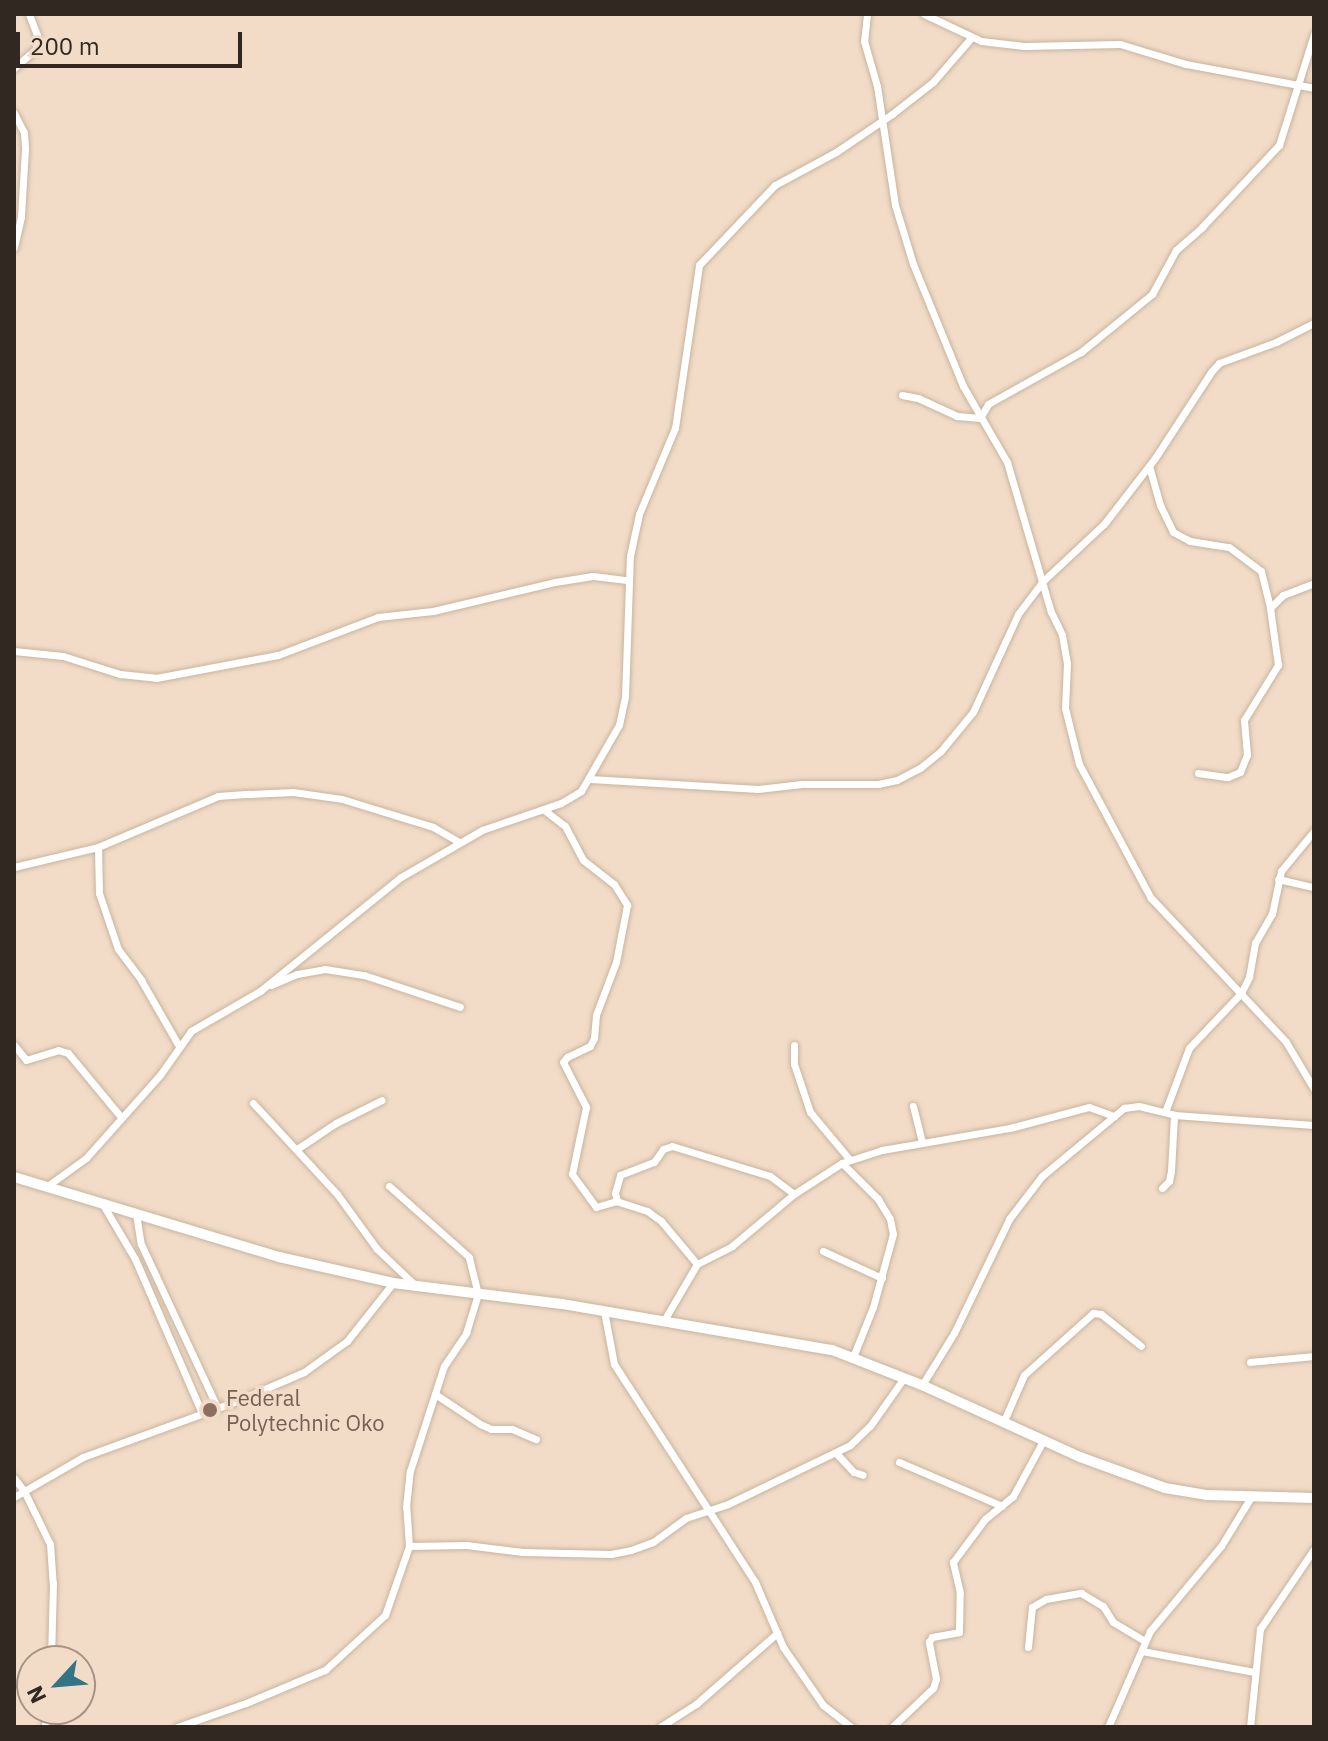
<!DOCTYPE html>
<html>
<head>
<meta charset="utf-8">
<style>
	body { margin:0 }
	#map { position:relative; width:1328px; height:1741px; overflow:hidden; background:#f2dcc7; font-family:"IBM Plex Sans",sans-serif }
	div>[style] { position:absolute }
	[style*='--x'] { left:calc(var(--x)*1px); top:calc(var(--y)*1px); width:calc(var(--w)*1px); rotate:calc(var(--a)*1deg) }
	.roads { filter:drop-shadow(0 0 2px #c8b49f) drop-shadow(0 0 2px #c8b49f) }
	.street>* { height:7px; margin:-3.5px; padding:0 3.5px; transform-origin:3.5px; border-radius:3.5px; background:#fff }
	.secondary>* { height:10px; margin:-5px; padding:0 5px; transform-origin:5px; border-radius:5px; background:#fff }
	.dots>* { width:22px; height:22px; translate:-50% -50%; box-sizing:border-box; border:4px solid #f2dcc7; border-radius:50% }
	span { translate:-50% -50%; white-space:nowrap; text-align:center; line-height:1.15; -webkit-text-stroke:7px #f2dcc7; paint-order:stroke }
	.education-label { font-size:22px; color:#785e54 }
	.left { translate:0 -50%; text-align:left }
	.frame { position:absolute; inset:0; border:16px solid #312921; pointer-events:none }
	.north { position:absolute; left:16px; top:1645px; width:80px; height:80px; box-sizing:border-box; background:#f2dcc7; border:2px solid #a59485; border-radius:50%; rotate:244deg; font-size:22px; font-weight:700; line-height:32px; text-align:center; color:#312921 }
	.north::after { content:''; display:block; margin:auto; width:28px; height:36px; background:#337487; clip-path:polygon(50% 0,100% 100%,50% 72%,0 100%) }
	.scale { position:absolute; left:16px; top:32px; width:226px; height:36px; box-sizing:border-box; border:4px solid #312921; border-top:0; padding-left:10px; font-size:24px; line-height:28px; white-space:nowrap; color:#312921; -webkit-text-stroke:6px #f2dcc7; paint-order:stroke }
</style>
</head>
<body>
<div id="map">
	<div class="roads">
		<div class="street">
			<i style="--x:867;--y:14;--w:27;--a:96"></i>
			<i style="--x:864;--y:41;--w:47;--a:73.9"></i>
			<i style="--x:877;--y:86;--w:120;--a:81.4"></i>
			<i style="--x:895;--y:205;--w:62;--a:73"></i>
			<i style="--x:913;--y:264;--w:132;--a:67.7"></i>
			<i style="--x:963;--y:386;--w:88;--a:59.9"></i>
			<i style="--x:1007;--y:462;--w:156;--a:73.7"></i>
			<i style="--x:1051;--y:612;--w:25;--a:64"></i>
			<i style="--x:1062;--y:635;--w:28;--a:80"></i>
			<i style="--x:1067;--y:663;--w:45;--a:92.5"></i>
			<i style="--x:1065;--y:708;--w:58;--a:76"></i>
			<i style="--x:1079;--y:764;--w:152;--a:61.8"></i>
			<i style="--x:1151;--y:898;--w:197;--a:46.8"></i>
			<i style="--x:1286;--y:1042;--w:55;--a:59.2"></i>
			<i style="--x:924;--y:14;--w:63;--a:25.3"></i>
			<i style="--x:981;--y:41;--w:43;--a:6.6"></i>
			<i style="--x:1024;--y:46;--w:96;--a:-1.2"></i>
			<i style="--x:1120;--y:44;--w:69;--a:16.9"></i>
			<i style="--x:1186;--y:64;--w:130;--a:10.6"></i>
			<i style="--x:14;--y:68;--w:29;--a:-41"></i>
			<i style="--x:36;--y:49;--w:14;--a:-86"></i>
			<i style="--x:37;--y:35;--w:22;--a:-111"></i>
			<i style="--x:14;--y:113;--w:22;--a:63"></i>
			<i style="--x:24;--y:133;--w:16;--a:86"></i>
			<i style="--x:25;--y:149;--w:68;--a:93.4"></i>
			<i style="--x:21;--y:217;--w:31;--a:103"></i>
			<i style="--x:902;--y:395;--w:16;--a:11"></i>
			<i style="--x:918;--y:398;--w:43;--a:24.8"></i>
			<i style="--x:957;--y:416;--w:23;--a:5"></i>
			<i style="--x:980;--y:418;--w:16;--a:-60"></i>
			<i style="--x:988;--y:404;--w:107;--a:-29.2"></i>
			<i style="--x:1081;--y:352;--w:92;--a:-39.2"></i>
			<i style="--x:1152;--y:294;--w:50;--a:-61.4"></i>
			<i style="--x:1176;--y:250;--w:35;--a:-41"></i>
			<i style="--x:1202;--y:227;--w:112;--a:-46.8"></i>
			<i style="--x:1279;--y:145;--w:116;--a:-72.5"></i>
			<i style="--x:1149;--y:466;--w:41;--a:74.2"></i>
			<i style="--x:1160;--y:505;--w:30;--a:64"></i>
			<i style="--x:1173;--y:532;--w:19;--a:28"></i>
			<i style="--x:1190;--y:541;--w:39;--a:9"></i>
			<i style="--x:1229;--y:547;--w:40;--a:37"></i>
			<i style="--x:1261;--y:571;--w:38;--a:76"></i>
			<i style="--x:14;--y:651;--w:49;--a:5.8"></i>
			<i style="--x:63;--y:656;--w:60;--a:17.5"></i>
			<i style="--x:120;--y:674;--w:36;--a:6"></i>
			<i style="--x:156;--y:678;--w:124;--a:-10.7"></i>
			<i style="--x:278;--y:655;--w:107;--a:-20.8"></i>
			<i style="--x:378;--y:617;--w:55;--a:-6.2"></i>
			<i style="--x:433;--y:611;--w:125;--a:-13.4"></i>
			<i style="--x:555;--y:582;--w:38;--a:-9"></i>
			<i style="--x:593;--y:576;--w:34;--a:7"></i>
			<i style="--x:1198;--y:773;--w:30;--a:8"></i>
			<i style="--x:1228;--y:777;--w:13;--a:-23"></i>
			<i style="--x:1240;--y:772;--w:18;--a:-68"></i>
			<i style="--x:1247;--y:755;--w:35;--a:-95"></i>
			<i style="--x:1244;--y:720;--w:65;--a:-58.3"></i>
			<i style="--x:1278;--y:665;--w:58;--a:-98"></i>
			<i style="--x:1270;--y:608;--w:18;--a:-45"></i>
			<i style="--x:1283;--y:595;--w:33;--a:-21"></i>
			<i style="--x:590;--y:779;--w:168;--a:3.4"></i>
			<i style="--x:758;--y:789;--w:44;--a:-6.5"></i>
			<i style="--x:802;--y:784;--w:76;--a:0"></i>
			<i style="--x:878;--y:784;--w:19;--a:-12"></i>
			<i style="--x:897;--y:780;--w:26;--a:-28"></i>
			<i style="--x:920;--y:768;--w:26;--a:-39"></i>
			<i style="--x:940;--y:752;--w:52;--a:-50.5"></i>
			<i style="--x:973;--y:712;--w:108;--a:-65.3"></i>
			<i style="--x:1018;--y:614;--w:41;--a:-52.9"></i>
			<i style="--x:1043;--y:581;--w:83;--a:-43.1"></i>
			<i style="--x:1104;--y:524;--w:83;--a:-52.3"></i>
			<i style="--x:1155;--y:458;--w:103;--a:-56.9"></i>
			<i style="--x:1211;--y:372;--w:12;--a:-48"></i>
			<i style="--x:1219;--y:363;--w:61;--a:-20.2"></i>
			<i style="--x:1276;--y:342;--w:42;--a:-26.6"></i>
			<i style="--x:543;--y:809;--w:28;--a:38"></i>
			<i style="--x:565;--y:826;--w:38;--a:62"></i>
			<i style="--x:583;--y:860;--w:39;--a:38"></i>
			<i style="--x:614;--y:884;--w:25;--a:58"></i>
			<i style="--x:627;--y:905;--w:58;--a:100.9"></i>
			<i style="--x:616;--y:962;--w:57;--a:110.7"></i>
			<i style="--x:596;--y:1015;--w:23;--a:95"></i>
			<i style="--x:594;--y:1038;--w:9;--a:117"></i>
			<i style="--x:590;--y:1046;--w:25;--a:154"></i>
			<i style="--x:567;--y:1057;--w:6;--a:129"></i>
			<i style="--x:563;--y:1062;--w:51;--a:62.9"></i>
			<i style="--x:586;--y:1107;--w:68;--a:101.8"></i>
			<i style="--x:572;--y:1174;--w:41;--a:54"></i>
			<i style="--x:596;--y:1207;--w:22;--a:-16"></i>
			<i style="--x:98;--y:847;--w:46;--a:88.8"></i>
			<i style="--x:99;--y:893;--w:59;--a:71.3"></i>
			<i style="--x:118;--y:949;--w:39;--a:53"></i>
			<i style="--x:141;--y:980;--w:76;--a:60.1"></i>
			<i style="--x:14;--y:867;--w:86;--a:-13.4"></i>
			<i style="--x:98;--y:847;--w:130;--a:-23"></i>
			<i style="--x:218;--y:796;--w:31;--a:-4"></i>
			<i style="--x:249;--y:794;--w:44;--a:-2.6"></i>
			<i style="--x:293;--y:792;--w:49;--a:8.1"></i>
			<i style="--x:342;--y:799;--w:95;--a:17.1"></i>
			<i style="--x:433;--y:827;--w:30;--a:30"></i>
			<i style="--x:1278;--y:879;--w:37;--a:13"></i>
			<i style="--x:271;--y:985;--w:28;--a:-23"></i>
			<i style="--x:297;--y:974;--w:28;--a:-10"></i>
			<i style="--x:325;--y:969;--w:39;--a:9"></i>
			<i style="--x:364;--y:975;--w:101;--a:18.4"></i>
			<i style="--x:14;--y:1045;--w:19;--a:51"></i>
			<i style="--x:26;--y:1060;--w:34;--a:-17"></i>
			<i style="--x:58;--y:1050;--w:10;--a:17"></i>
			<i style="--x:68;--y:1053;--w:83;--a:50.4"></i>
			<i style="--x:794;--y:1045;--w:19;--a:90"></i>
			<i style="--x:794;--y:1064;--w:51;--a:71.6"></i>
			<i style="--x:810;--y:1112;--w:62;--a:50.2"></i>
			<i style="--x:253;--y:1103;--w:124;--a:47.3"></i>
			<i style="--x:337;--y:1194;--w:68;--a:54"></i>
			<i style="--x:377;--y:1249;--w:52;--a:43.5"></i>
			<i style="--x:913;--y:1106;--w:37;--a:76"></i>
			<i style="--x:1165;--y:1112;--w:68;--a:-69.4"></i>
			<i style="--x:1189;--y:1048;--w:76;--a:-46.6"></i>
			<i style="--x:1241;--y:993;--w:18;--a:-63"></i>
			<i style="--x:1249;--y:977;--w:35;--a:-80"></i>
			<i style="--x:1255;--y:943;--w:34;--a:-60"></i>
			<i style="--x:1272;--y:914;--w:44;--a:-78.2"></i>
			<i style="--x:1281;--y:871;--w:52;--a:-50.5"></i>
			<i style="--x:297;--y:1149;--w:47;--a:-33.7"></i>
			<i style="--x:336;--y:1123;--w:51;--a:-26.6"></i>
			<i style="--x:842;--y:1163;--w:51;--a:45"></i>
			<i style="--x:878;--y:1199;--w:23;--a:59"></i>
			<i style="--x:890;--y:1219;--w:15;--a:79"></i>
			<i style="--x:893;--y:1234;--w:76;--a:105.3"></i>
			<i style="--x:873;--y:1307;--w:54;--a:111.8"></i>
			<i style="--x:46;--y:1187;--w:49;--a:-35.9"></i>
			<i style="--x:86;--y:1158;--w:111;--a:-48.3"></i>
			<i style="--x:160;--y:1075;--w:54;--a:-54.8"></i>
			<i style="--x:191;--y:1031;--w:80;--a:-30.1"></i>
			<i style="--x:260;--y:991;--w:181;--a:-39"></i>
			<i style="--x:401;--y:877;--w:94;--a:-30.1"></i>
			<i style="--x:482;--y:830;--w:83;--a:-18.9"></i>
			<i style="--x:561;--y:803;--w:23;--a:-31"></i>
			<i style="--x:581;--y:791;--w:76;--a:-60.1"></i>
			<i style="--x:619;--y:725;--w:29;--a:-78"></i>
			<i style="--x:625;--y:697;--w:141;--a:-88"></i>
			<i style="--x:630;--y:556;--w:43;--a:-77.9"></i>
			<i style="--x:639;--y:514;--w:93;--a:-67.3"></i>
			<i style="--x:675;--y:428;--w:165;--a:-81.6"></i>
			<i style="--x:699;--y:265;--w:110;--a:-46.5"></i>
			<i style="--x:775;--y:185;--w:69;--a:-28.4"></i>
			<i style="--x:836;--y:152;--w:68;--a:-34.2"></i>
			<i style="--x:892;--y:114;--w:52;--a:-38"></i>
			<i style="--x:933;--y:82;--w:58;--a:-49.2"></i>
			<i style="--x:1162;--y:1188;--w:10;--a:-45"></i>
			<i style="--x:1169;--y:1181;--w:10;--a:-79"></i>
			<i style="--x:1171;--y:1171;--w:56;--a:-86.9"></i>
			<i style="--x:102;--y:1203;--w:65;--a:59.5"></i>
			<i style="--x:135;--y:1259;--w:168;--a:66.5"></i>
			<i style="--x:136;--y:1214;--w:30;--a:81"></i>
			<i style="--x:141;--y:1244;--w:180;--a:65"></i>
			<i style="--x:823;--y:1251;--w:65;--a:24.6"></i>
			<i style="--x:697;--y:1264;--w:56;--a:-129.9"></i>
			<i style="--x:661;--y:1221;--w:17;--a:-144"></i>
			<i style="--x:647;--y:1211;--w:32;--a:-162"></i>
			<i style="--x:617;--y:1201;--w:8;--a:-104"></i>
			<i style="--x:615;--y:1193;--w:19;--a:-74"></i>
			<i style="--x:620;--y:1175;--w:36;--a:-21"></i>
			<i style="--x:654;--y:1162;--w:16;--a:-55"></i>
			<i style="--x:663;--y:1149;--w:9;--a:-18"></i>
			<i style="--x:672;--y:1146;--w:102;--a:17"></i>
			<i style="--x:770;--y:1176;--w:30;--a:37"></i>
			<i style="--x:604;--y:1311;--w:54;--a:79.3"></i>
			<i style="--x:614;--y:1364;--w:260;--a:57.1"></i>
			<i style="--x:755;--y:1582;--w:71;--a:66.7"></i>
			<i style="--x:783;--y:1647;--w:70;--a:55.4"></i>
			<i style="--x:823;--y:1705;--w:36;--a:38"></i>
			<i style="--x:663;--y:1322;--w:67;--a:-59.6"></i>
			<i style="--x:697;--y:1264;--w:39;--a:-27"></i>
			<i style="--x:732;--y:1246;--w:81;--a:-40"></i>
			<i style="--x:794;--y:1194;--w:57;--a:-32.9"></i>
			<i style="--x:842;--y:1163;--w:42;--a:-18"></i>
			<i style="--x:882;--y:1150;--w:130;--a:-9.8"></i>
			<i style="--x:1010;--y:1128;--w:82;--a:-14.9"></i>
			<i style="--x:1089;--y:1107;--w:27;--a:20"></i>
			<i style="--x:1250;--y:1362;--w:64;--a:-5.4"></i>
			<i style="--x:922;--y:1385;--w:61;--a:-58.4"></i>
			<i style="--x:954;--y:1333;--w:127;--a:-64.2"></i>
			<i style="--x:1009;--y:1219;--w:54;--a:-52.5"></i>
			<i style="--x:1042;--y:1176;--w:107;--a:-39.7"></i>
			<i style="--x:1124;--y:1108;--w:15;--a:-8"></i>
			<i style="--x:1139;--y:1106;--w:36;--a:14"></i>
			<i style="--x:1174;--y:1115;--w:140;--a:4.1"></i>
			<i style="--x:435;--y:1394;--w:54;--a:33.7"></i>
			<i style="--x:480;--y:1424;--w:12;--a:24"></i>
			<i style="--x:491;--y:1429;--w:21;--a:0"></i>
			<i style="--x:512;--y:1429;--w:26;--a:23"></i>
			<i style="--x:1003;--y:1423;--w:52;--a:-66.4"></i>
			<i style="--x:1024;--y:1375;--w:93;--a:-41.9"></i>
			<i style="--x:1093;--y:1313;--w:8;--a:7"></i>
			<i style="--x:1101;--y:1314;--w:51;--a:38.7"></i>
			<i style="--x:836;--y:1453;--w:26;--a:47"></i>
			<i style="--x:854;--y:1472;--w:9;--a:18"></i>
			<i style="--x:899;--y:1462;--w:112;--a:23.1"></i>
			<i style="--x:14;--y:1478;--w:16;--a:52"></i>
			<i style="--x:24;--y:1491;--w:59;--a:63.9"></i>
			<i style="--x:50;--y:1544;--w:39;--a:86"></i>
			<i style="--x:53;--y:1583;--w:78;--a:91.5"></i>
			<i style="--x:14;--y:1497;--w:80;--a:-30.1"></i>
			<i style="--x:83;--y:1457;--w:164;--a:-20"></i>
			<i style="--x:237;--y:1401;--w:73;--a:-23.4"></i>
			<i style="--x:304;--y:1372;--w:53;--a:-35.8"></i>
			<i style="--x:347;--y:1341;--w:74;--a:-51.6"></i>
			<i style="--x:409;--y:1546;--w:57;--a:-1"></i>
			<i style="--x:466;--y:1545;--w:57;--a:7"></i>
			<i style="--x:523;--y:1552;--w:88;--a:1.3"></i>
			<i style="--x:611;--y:1554;--w:20;--a:-11"></i>
			<i style="--x:631;--y:1550;--w:23;--a:-20"></i>
			<i style="--x:653;--y:1542;--w:41;--a:-36"></i>
			<i style="--x:686;--y:1518;--w:44;--a:-18.4"></i>
			<i style="--x:728;--y:1504;--w:136;--a:-25.8"></i>
			<i style="--x:850;--y:1445;--w:28;--a:-44"></i>
			<i style="--x:870;--y:1426;--w:59;--a:-54.7"></i>
			<i style="--x:1028;--y:1647;--w:40;--a:-84.3"></i>
			<i style="--x:1032;--y:1607;--w:16;--a:-30"></i>
			<i style="--x:1046;--y:1599;--w:36;--a:-10"></i>
			<i style="--x:1081;--y:1593;--w:26;--a:31"></i>
			<i style="--x:1103;--y:1606;--w:19;--a:58"></i>
			<i style="--x:1113;--y:1622;--w:37;--a:31"></i>
			<i style="--x:1142;--y:1651;--w:114;--a:10.6"></i>
			<i style="--x:45;--y:1727;--w:18;--a:-87"></i>
			<i style="--x:177;--y:1727;--w:73;--a:-19.2"></i>
			<i style="--x:246;--y:1703;--w:86;--a:-22.7"></i>
			<i style="--x:325;--y:1670;--w:81;--a:-42.5"></i>
			<i style="--x:385;--y:1615;--w:73;--a:-70.8"></i>
			<i style="--x:409;--y:1546;--w:39;--a:-94"></i>
			<i style="--x:406;--y:1507;--w:36;--a:-84"></i>
			<i style="--x:410;--y:1471;--w:110;--a:-72.1"></i>
			<i style="--x:444;--y:1366;--w:40;--a:-56"></i>
			<i style="--x:466;--y:1333;--w:41;--a:-72.9"></i>
			<i style="--x:478;--y:1294;--w:38;--a:-104"></i>
			<i style="--x:469;--y:1257;--w:107;--a:-138.4"></i>
			<i style="--x:660;--y:1727;--w:43;--a:-32.6"></i>
			<i style="--x:696;--y:1704;--w:108;--a:-41.2"></i>
			<i style="--x:892;--y:1727;--w:57;--a:-43.6"></i>
			<i style="--x:933;--y:1688;--w:9;--a:-72"></i>
			<i style="--x:936;--y:1679;--w:38;--a:-101"></i>
			<i style="--x:929;--y:1642;--w:6;--a:-59"></i>
			<i style="--x:932;--y:1637;--w:27;--a:-10"></i>
			<i style="--x:959;--y:1632;--w:39;--a:-89"></i>
			<i style="--x:960;--y:1593;--w:32;--a:-103"></i>
			<i style="--x:953;--y:1562;--w:54;--a:-53.3"></i>
			<i style="--x:985;--y:1519;--w:36;--a:-39"></i>
			<i style="--x:1013;--y:1496;--w:63;--a:-61.4"></i>
			<i style="--x:1108;--y:1727;--w:105;--a:-66.4"></i>
			<i style="--x:1150;--y:1631;--w:111;--a:-50.1"></i>
			<i style="--x:1221;--y:1546;--w:57;--a:-58.5"></i>
			<i style="--x:1250;--y:1727;--w:99;--a:-84.2"></i>
			<i style="--x:1260;--y:1629;--w:97;--a:-56"></i>
		</div>
		<div class="secondary">
			<i style="--x:14;--y:1177;--w:277;--a:16.8"></i>
			<i style="--x:279;--y:1257;--w:117;--a:12.8"></i>
			<i style="--x:393;--y:1283;--w:170;--a:7.1"></i>
			<i style="--x:562;--y:1304;--w:274;--a:9.7"></i>
			<i style="--x:832;--y:1350;--w:97;--a:21.3"></i>
			<i style="--x:922;--y:1385;--w:174;--a:24.5"></i>
			<i style="--x:1080;--y:1457;--w:90;--a:20"></i>
			<i style="--x:1165;--y:1488;--w:43;--a:9.5"></i>
			<i style="--x:1207;--y:1495;--w:107;--a:1.6"></i>
		</div>
	</div>
	<div class="dots">
		<i style="left:210px;top:1410px;background:#8d6e63"></i>
	</div>
	<div class="education-label">
		<span class="left" style="left:226px;top:1410px">Federal<br>Polytechnic Oko</span>
	</div>
	<div class="frame"></div>
	<div class="north">N</div>
	<div class="scale">200 m</div>
</div>
</body>
</html>
